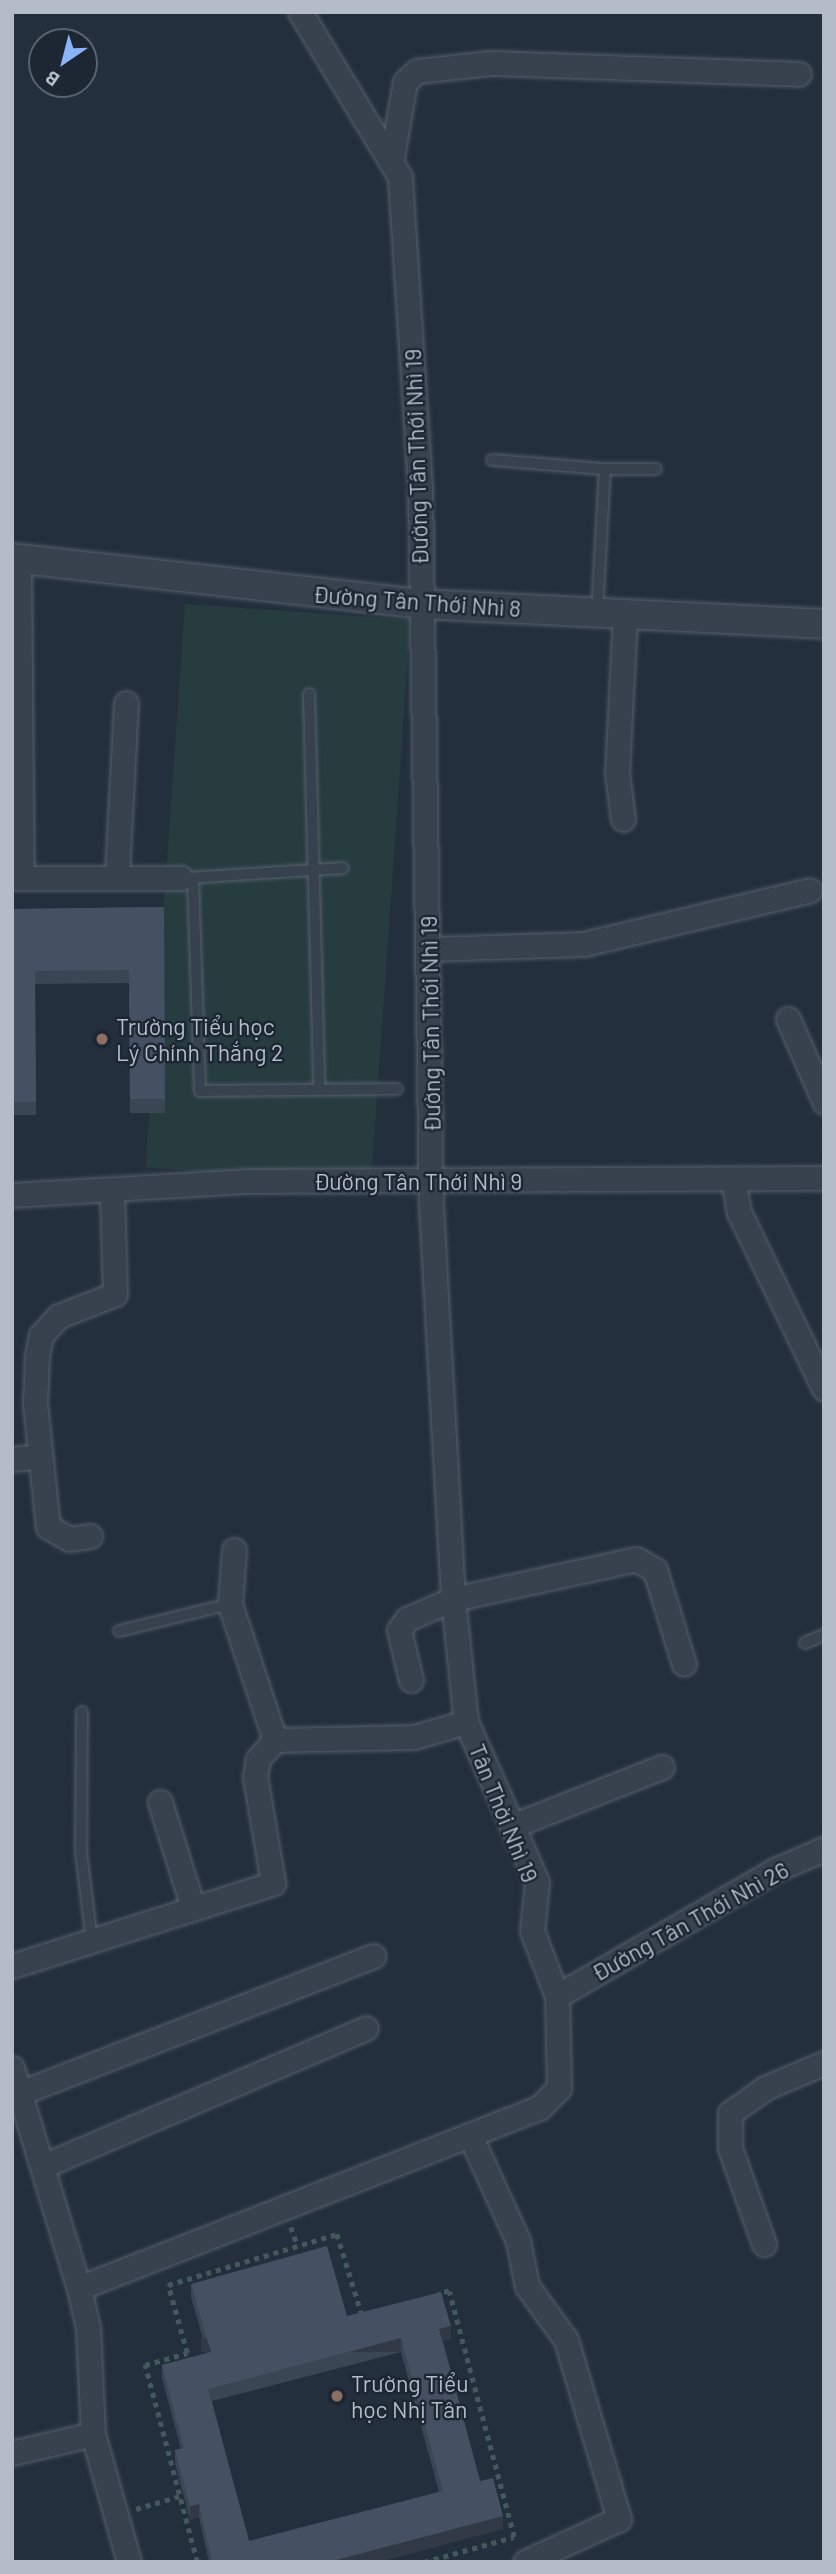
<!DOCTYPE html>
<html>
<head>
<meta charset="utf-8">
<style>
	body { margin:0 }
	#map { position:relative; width:836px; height:2574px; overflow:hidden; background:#242f3e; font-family:Barlow,sans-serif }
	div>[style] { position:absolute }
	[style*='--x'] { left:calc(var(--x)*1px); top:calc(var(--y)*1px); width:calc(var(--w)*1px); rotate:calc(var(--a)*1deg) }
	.green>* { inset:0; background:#263c3f; transform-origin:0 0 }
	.path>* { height:4.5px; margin-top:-2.25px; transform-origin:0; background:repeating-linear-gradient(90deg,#44595c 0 5px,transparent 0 10px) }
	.roads { filter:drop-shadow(0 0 2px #565f6c) drop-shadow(0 0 2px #565f6c) }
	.service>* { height:10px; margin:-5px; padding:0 5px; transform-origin:5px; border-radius:5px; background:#38414e }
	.minor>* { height:23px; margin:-11.5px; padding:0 11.5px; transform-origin:11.5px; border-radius:11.5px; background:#38414e }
	.tertiary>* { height:28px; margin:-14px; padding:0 14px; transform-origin:14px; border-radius:14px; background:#38414e }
	.wall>* { inset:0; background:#3b4654 }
	.shaded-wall>* { inset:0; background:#303945; transform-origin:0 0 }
	.building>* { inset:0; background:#455162 }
	.dots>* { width:19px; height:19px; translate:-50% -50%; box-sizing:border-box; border:4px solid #1d2633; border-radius:50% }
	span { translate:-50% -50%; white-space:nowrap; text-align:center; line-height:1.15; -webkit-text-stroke:5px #1d2633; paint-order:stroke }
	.street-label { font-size:23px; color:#b4bcc9 }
	.poi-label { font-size:23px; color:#b4bcc9 }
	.left { translate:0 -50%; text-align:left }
	.frame { position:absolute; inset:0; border:14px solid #b4bcc9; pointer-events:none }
	.north { position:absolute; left:28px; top:28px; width:70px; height:70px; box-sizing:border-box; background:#1d2633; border:2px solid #59626f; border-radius:50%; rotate:215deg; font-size:19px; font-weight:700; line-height:28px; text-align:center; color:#b4bcc9 }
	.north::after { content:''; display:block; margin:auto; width:24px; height:32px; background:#8ab4f8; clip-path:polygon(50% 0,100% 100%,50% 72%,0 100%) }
</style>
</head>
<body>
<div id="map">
	<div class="green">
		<i style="left:185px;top:604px;width:226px;height:565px;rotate:4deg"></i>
	</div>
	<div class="path">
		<i style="--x:291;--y:2227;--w:20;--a:70"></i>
		<i style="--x:136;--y:2509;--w:46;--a:-16.5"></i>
		<i style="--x:197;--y:2562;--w:204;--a:-104.8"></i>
		<i style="--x:145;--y:2365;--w:44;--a:-15.9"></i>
		<i style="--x:187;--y:2353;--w:71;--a:-105.6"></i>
		<i style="--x:168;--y:2285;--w:177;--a:-16.8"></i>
		<i style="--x:337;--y:2234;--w:85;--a:72.8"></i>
		<i style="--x:424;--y:2562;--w:93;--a:-15.5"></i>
		<i style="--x:514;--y:2537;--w:254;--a:-104.8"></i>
		<i style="--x:449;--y:2291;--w:11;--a:165"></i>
	</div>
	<div class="roads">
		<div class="service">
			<i style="--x:492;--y:460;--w:113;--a:4.6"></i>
			<i style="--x:605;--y:469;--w:143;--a:93.2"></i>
			<i style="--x:605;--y:469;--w:51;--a:0"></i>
			<i style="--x:309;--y:694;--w:392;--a:88.5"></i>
			<i style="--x:188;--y:878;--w:155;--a:-3.7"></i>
			<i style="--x:193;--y:878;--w:213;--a:88.1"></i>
			<i style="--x:200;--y:1091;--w:197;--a:-0.6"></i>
			<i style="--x:119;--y:1631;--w:114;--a:-13.7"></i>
			<i style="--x:805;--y:1643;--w:21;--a:-23"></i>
			<i style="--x:82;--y:1712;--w:140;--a:90.4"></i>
			<i style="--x:81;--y:1852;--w:90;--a:83"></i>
		</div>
		<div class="minor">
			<i style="--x:392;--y:157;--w:76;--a:-80.2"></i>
			<i style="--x:405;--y:82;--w:16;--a:-43"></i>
			<i style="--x:417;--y:71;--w:74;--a:-6.2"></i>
			<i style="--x:491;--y:63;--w:308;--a:2"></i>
			<i style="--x:19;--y:559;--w:319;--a:89.5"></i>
			<i style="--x:623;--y:819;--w:46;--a:-97.4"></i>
			<i style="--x:617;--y:773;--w:160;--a:-87.1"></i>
			<i style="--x:117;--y:874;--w:171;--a:-87"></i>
			<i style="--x:12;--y:878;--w:169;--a:0"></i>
			<i style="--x:428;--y:949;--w:156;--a:-1.8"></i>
			<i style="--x:584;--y:944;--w:232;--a:-13.4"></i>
			<i style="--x:788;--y:1019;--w:90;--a:66.3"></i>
			<i style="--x:733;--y:1179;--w:34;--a:80"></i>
			<i style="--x:739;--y:1212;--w:196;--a:64.3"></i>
			<i style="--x:12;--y:1195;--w:234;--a:-3.4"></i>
			<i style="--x:246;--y:1181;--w:578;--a:-0.3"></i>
			<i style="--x:12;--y:1459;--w:28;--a:-6"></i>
			<i style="--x:90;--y:1536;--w:21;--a:172"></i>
			<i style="--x:69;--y:1539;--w:24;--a:-150"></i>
			<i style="--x:48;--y:1527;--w:124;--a:-96"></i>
			<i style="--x:35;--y:1404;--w:48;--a:-87.6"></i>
			<i style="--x:37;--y:1356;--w:21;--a:-79"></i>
			<i style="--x:41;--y:1335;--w:26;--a:-47"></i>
			<i style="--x:59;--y:1316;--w:60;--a:-21.4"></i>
			<i style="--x:115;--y:1294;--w:104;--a:-91.7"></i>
			<i style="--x:234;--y:1550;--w:54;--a:94.2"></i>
			<i style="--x:230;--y:1604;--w:143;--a:71.7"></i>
			<i style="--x:411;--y:1680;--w:51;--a:-103.5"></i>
			<i style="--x:399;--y:1630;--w:14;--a:-54"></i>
			<i style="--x:407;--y:1619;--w:50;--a:-23.5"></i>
			<i style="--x:453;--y:1599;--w:187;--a:-12.3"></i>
			<i style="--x:636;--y:1559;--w:22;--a:30"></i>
			<i style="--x:655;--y:1570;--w:98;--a:72.9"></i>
			<i style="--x:160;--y:1802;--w:108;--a:72.7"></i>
			<i style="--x:512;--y:1826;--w:161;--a:-21.5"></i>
			<i style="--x:12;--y:1966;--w:274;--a:-17.6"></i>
			<i style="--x:273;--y:1883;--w:108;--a:-99.6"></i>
			<i style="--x:255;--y:1777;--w:18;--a:-81"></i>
			<i style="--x:258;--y:1759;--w:25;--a:-48"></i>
			<i style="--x:275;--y:1740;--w:139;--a:-1.2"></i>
			<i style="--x:414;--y:1737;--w:54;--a:-16.1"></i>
			<i style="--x:557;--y:1996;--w:252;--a:-30"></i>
			<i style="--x:775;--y:1870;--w:53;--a:-23.2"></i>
			<i style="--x:12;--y:2068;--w:230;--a:73.1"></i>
			<i style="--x:79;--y:2288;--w:41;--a:77.3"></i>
			<i style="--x:88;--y:2328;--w:106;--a:87.3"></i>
			<i style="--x:93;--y:2434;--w:133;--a:74.3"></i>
			<i style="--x:20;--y:2093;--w:379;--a:-21.2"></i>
			<i style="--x:470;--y:2135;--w:116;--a:65.6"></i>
			<i style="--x:518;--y:2241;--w:46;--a:78.7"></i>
			<i style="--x:527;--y:2286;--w:67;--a:54.2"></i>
			<i style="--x:566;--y:2340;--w:187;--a:73.5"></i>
			<i style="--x:619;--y:2519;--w:103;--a:155.4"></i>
			<i style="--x:43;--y:2166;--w:351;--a:-23.1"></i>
			<i style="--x:764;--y:2244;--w:102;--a:-109.5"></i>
			<i style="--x:730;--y:2148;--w:35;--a:-90"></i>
			<i style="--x:730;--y:2113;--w:43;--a:-35.5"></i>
			<i style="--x:765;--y:2088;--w:64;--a:-23"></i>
			<i style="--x:79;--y:2288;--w:494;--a:-21.4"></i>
			<i style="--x:539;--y:2108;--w:28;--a:-45"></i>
			<i style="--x:559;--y:2088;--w:92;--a:-91.2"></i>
			<i style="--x:557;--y:1996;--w:70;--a:-111"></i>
			<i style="--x:532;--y:1931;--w:49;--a:-84.2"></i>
			<i style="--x:537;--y:1882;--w:175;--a:-113.9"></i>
			<i style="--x:466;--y:1722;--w:124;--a:-96"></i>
			<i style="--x:453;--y:1599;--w:398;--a:-93.2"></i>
			<i style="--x:431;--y:1202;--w:715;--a:-90.88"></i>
			<i style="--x:420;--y:487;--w:311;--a:-93.7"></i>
			<i style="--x:400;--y:177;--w:193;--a:-121.2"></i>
			<i style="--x:12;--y:2453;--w:83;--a:-13.2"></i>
		</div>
		<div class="tertiary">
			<i style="--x:12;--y:558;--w:411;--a:6.4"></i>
			<i style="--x:420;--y:604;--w:404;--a:2.8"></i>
		</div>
	</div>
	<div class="wall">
		<i style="clip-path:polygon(164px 907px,165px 1113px,130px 1113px,129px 983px,35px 984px,36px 1115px,12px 1115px,12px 909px)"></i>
		<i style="clip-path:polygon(evenodd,191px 2284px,451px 2339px,443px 2341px,480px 2481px,503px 2529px,378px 2562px,209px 2562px,199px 2517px,190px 2520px,175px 2463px,175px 2450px,181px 2449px,162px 2378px,162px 2365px,207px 2353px,191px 2297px,191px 2284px,401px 2352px,439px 2492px,249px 2541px,212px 2401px,401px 2352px)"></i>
	</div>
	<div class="shaded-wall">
		<i style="clip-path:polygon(451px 2326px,451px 2339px,439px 2342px,439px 2329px)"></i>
		<i style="left:401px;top:2338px;width:14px;height:200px;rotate:90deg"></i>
		<i style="clip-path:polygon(199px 2504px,199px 2517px,190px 2520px,190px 2506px)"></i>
		<i style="clip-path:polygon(503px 2516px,503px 2529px,378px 2562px,328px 2562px)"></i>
	</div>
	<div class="building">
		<i style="clip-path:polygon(164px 907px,165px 1099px,130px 1099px,129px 970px,35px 971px,36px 1102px,12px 1102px,12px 909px)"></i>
		<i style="clip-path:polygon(evenodd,327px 2246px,347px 2316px,441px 2292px,451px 2326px,439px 2329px,480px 2481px,493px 2478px,503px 2516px,328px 2562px,212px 2562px,199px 2504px,190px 2506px,175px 2450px,184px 2448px,162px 2365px,211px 2352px,191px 2284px,327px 2246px,401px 2338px,443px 2491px,249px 2541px,208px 2389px,401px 2338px)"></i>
	</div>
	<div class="dots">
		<i style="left:102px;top:1039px;background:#8d6e63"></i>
		<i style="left:337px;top:2396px;background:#8d6e63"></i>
	</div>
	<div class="street-label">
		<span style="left:416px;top:457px;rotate:-92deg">Đường Tân Thới Nhì 19</span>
		<span style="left:417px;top:601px;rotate:4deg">Đường Tân Thới Nhì 8</span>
		<span style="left:430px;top:1024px;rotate:-91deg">Đường Tân Thới Nhì 19</span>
		<span style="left:418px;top:1181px">Đường Tân Thới Nhì 9</span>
		<span style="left:504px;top:1813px;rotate:68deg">Tân Thời Nhì 19</span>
		<span style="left:690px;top:1921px;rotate:-29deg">Đường Tân Thới Nhì 26</span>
	</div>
	<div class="poi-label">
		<span class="left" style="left:116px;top:1039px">Trường Tiểu học<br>Lý Chính Thắng 2</span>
		<span class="left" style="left:351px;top:2396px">Trường Tiểu<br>học Nhị Tân</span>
	</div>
	<div class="frame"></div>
	<div class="north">B</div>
</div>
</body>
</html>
